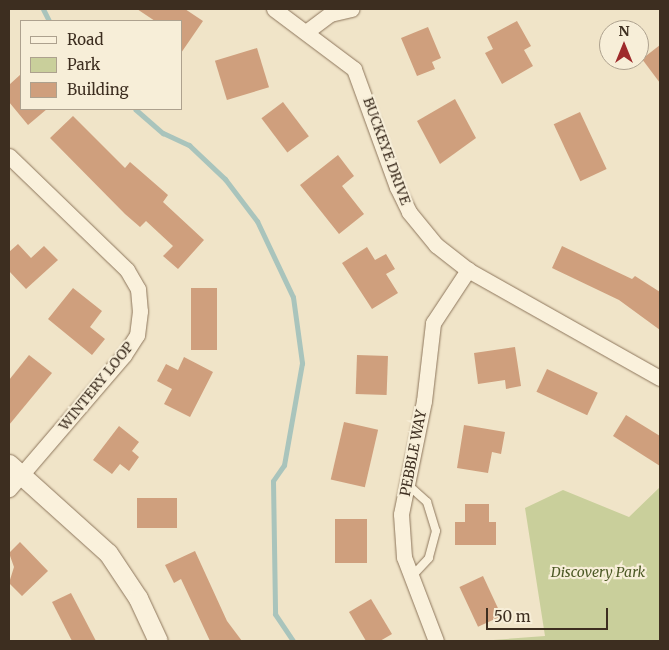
<!DOCTYPE html>
<html>
<head>
<meta charset="utf-8">
<style>
	body { margin:0 }
	#map { position:relative; width:669px; height:650px; overflow:hidden; background:#f0e4c8; font-family:Merriweather,serif }
	div>[style] { position:absolute }
	[style*='--x'] { left:calc(var(--x)*1px); top:calc(var(--y)*1px); width:calc(var(--w)*1px); rotate:calc(var(--a)*1deg) }
	.green>* { inset:0; background:#c9cf9b }
	.stream>* { height:5px; margin:-2.5px; padding:0 2.5px; transform-origin:2.5px; border-radius:2.5px; background:#a9c4bc }
	.building>* { inset:0; background:#cf9f7d; transform-origin:0 0 }
	.roads { filter:drop-shadow(0 0 1px #8d765c) drop-shadow(0 0 1px #8d765c) }
	.service>* { height:8px; margin:-4px; padding:0 4px; transform-origin:4px; border-radius:4px; background:#faf1dc }
	.minor>* { height:15px; margin:-7.5px; padding:0 7.5px; transform-origin:7.5px; border-radius:7.5px; background:#faf1dc }
	.tertiary>* { height:19px; margin:-9.5px; padding:0 9.5px; transform-origin:9.5px; border-radius:9.5px; background:#faf1dc }
	span { translate:-50% -50%; white-space:nowrap; text-align:center; line-height:1.15; -webkit-text-stroke:4.5px #f7eed8; paint-order:stroke }
	.street-label { font-size:14px; color:#3d2e20 }
	.park-label { font-size:14px; color:#4d5a26; font-style:italic }
	.frame { position:absolute; inset:0; border:10px solid #3d2e20; pointer-events:none }
	.legend { position:absolute; left:20px; top:20px; width:162px; height:90px; box-sizing:border-box; background:#f7eed8; border:1px solid #ada18e; margin:0; padding:6px 9px; list-style:none; font-size:15px; color:#3d2e20 }
	.legend li { display:flex; align-items:center; gap:10px; height:25px }
	.legend b { width:25px; border:1px solid #ada18e }
	.north { position:absolute; left:599px; top:20px; width:50px; height:50px; box-sizing:border-box; background:#f7eed8; border:1px solid #ada18e; border-radius:50%; rotate:0deg; font-size:14px; font-weight:700; line-height:20px; text-align:center; color:#3d2e20 }
	.north::after { content:''; display:block; margin:auto; width:18px; height:22px; background:#9e2a2b; clip-path:polygon(50% 0,100% 100%,50% 72%,0 100%) }
	.scale { position:absolute; left:486px; top:608px; width:122px; height:22px; box-sizing:border-box; border:2px solid #3d2e20; border-top:0; padding-left:6px; font-size:15px; line-height:18px; white-space:nowrap; color:#3d2e20; -webkit-text-stroke:4px #f7eed8; paint-order:stroke }
</style>
</head>
<body>
<div id="map">
	<div class="green">
		<i style="clip-path:polygon(660px 487px,660px 641px,480px 641px,545px 636px,525px 508px,563px 490px,629px 517px)"></i>
	</div>
	<div class="stream">
		<i style="--x:43;--y:9;--w:13;--a:63"></i>
		<i style="--x:135;--y:109;--w:37;--a:41"></i>
		<i style="--x:163;--y:133;--w:29;--a:25"></i>
		<i style="--x:189;--y:145;--w:50;--a:43.4"></i>
		<i style="--x:225;--y:179;--w:53;--a:52.7"></i>
		<i style="--x:257;--y:221;--w:84;--a:64.7"></i>
		<i style="--x:293;--y:297;--w:67;--a:82.2"></i>
		<i style="--x:302;--y:363;--w:104;--a:100"></i>
		<i style="--x:284;--y:465;--w:19;--a:125"></i>
		<i style="--x:273;--y:481;--w:133;--a:89.1"></i>
		<i style="--x:275;--y:614;--w:32;--a:56"></i>
	</div>
	<div class="building">
		<i style="clip-path:polygon(137px 9px,185px 9px,203px 21px,181px 53px,181px 21px,155px 21px)"></i>
		<i style="clip-path:polygon(517px 21px,531px 46px,524px 50px,533px 66px,502px 84px,485px 53px,493px 49px,487px 37px)"></i>
		<i style="clip-path:polygon(428px 27px,441px 58px,432px 62px,435px 69px,417px 76px,401px 38px)"></i>
		<i style="clip-path:polygon(660px 45px,660px 83px,642px 59px)"></i>
		<i style="left:257px;top:48px;width:41px;height:44px;rotate:73deg"></i>
		<i style="clip-path:polygon(21px 74px,21px 109px,47px 109px,28px 125px,9px 102px,9px 85px)"></i>
		<i style="clip-path:polygon(455px 99px,476px 138px,440px 164px,417px 121px)"></i>
		<i style="left:283px;top:102px;width:43px;height:27px;rotate:53deg"></i>
		<i style="left:580px;top:112px;width:63px;height:29px;rotate:65deg"></i>
		<i style="clip-path:polygon(73px 116px,125px 168px,130px 162px,168px 195px,163px 202px,204px 240px,178px 269px,163px 256px,173px 246px,146px 221px,140px 227px,125px 214px,50px 138px)"></i>
		<i style="clip-path:polygon(338px 155px,354px 176px,342px 186px,364px 214px,339px 234px,300px 185px)"></i>
		<i style="clip-path:polygon(18px 244px,31px 258px,44px 246px,58px 260px,26px 289px,9px 271px,9px 252px)"></i>
		<i style="clip-path:polygon(562px 246px,632px 279px,635px 276px,660px 292px,660px 330px,619px 300px,552px 268px)"></i>
		<i style="clip-path:polygon(367px 247px,375px 260px,386px 254px,395px 269px,386px 274px,398px 293px,372px 309px,342px 263px)"></i>
		<i style="clip-path:polygon(73px 288px,102px 311px,90px 327px,105px 339px,92px 355px,48px 319px)"></i>
		<i style="left:191px;top:288px;width:26px;height:62px"></i>
		<i style="clip-path:polygon(515px 347px,521px 386px,506px 389px,505px 380px,478px 384px,474px 353px)"></i>
		<i style="clip-path:polygon(29px 355px,52px 373px,9px 425px,9px 380px)"></i>
		<i style="left:357px;top:355px;width:31px;height:39px;rotate:2deg"></i>
		<i style="clip-path:polygon(184px 357px,213px 372px,190px 417px,164px 404px,172px 389px,157px 381px,166px 364px,178px 370px)"></i>
		<i style="left:547px;top:369px;width:56px;height:25px;rotate:25deg"></i>
		<i style="clip-path:polygon(626px 415px,660px 436px,660px 466px,613px 436px)"></i>
		<i style="left:344px;top:422px;width:35px;height:59px;rotate:13deg"></i>
		<i style="clip-path:polygon(464px 425px,505px 432px,501px 454px,492px 452px,488px 473px,457px 468px)"></i>
		<i style="clip-path:polygon(119px 426px,139px 442px,132px 451px,139px 457px,129px 471px,120px 464px,112px 474px,93px 460px)"></i>
		<i style="left:137px;top:498px;width:40px;height:30px"></i>
		<i style="clip-path:polygon(465px 504px,489px 504px,489px 522px,496px 522px,496px 545px,455px 545px,455px 522px,465px 522px)"></i>
		<i style="left:367px;top:519px;width:44px;height:32px;rotate:90deg"></i>
		<i style="clip-path:polygon(20px 542px,48px 571px,22px 596px,9px 583px,14px 567px,9px 553px)"></i>
		<i style="clip-path:polygon(195px 551px,227px 621px,242px 641px,210px 641px,181px 579px,174px 583px,165px 565px)"></i>
		<i style="left:483px;top:576px;width:44px;height:26px;rotate:65deg"></i>
		<i style="clip-path:polygon(71px 593px,96px 641px,72px 641px,52px 602px)"></i>
		<i style="clip-path:polygon(371px 599px,392px 634px,380px 641px,366px 641px,349px 612px)"></i>
	</div>
	<div class="roads">
		<div class="service">
			<i style="--x:407;--y:484;--w:27;--a:42"></i>
			<i style="--x:427;--y:502;--w:30;--a:73"></i>
			<i style="--x:436;--y:531;--w:28;--a:105"></i>
			<i style="--x:429;--y:558;--w:26;--a:133"></i>
		</div>
		<div class="minor">
			<i style="--x:274;--y:9;--w:100;--a:36.9"></i>
			<i style="--x:354;--y:69;--w:126;--a:70"></i>
			<i style="--x:397;--y:187;--w:28;--a:64"></i>
			<i style="--x:409;--y:212;--w:43;--a:50.7"></i>
			<i style="--x:436;--y:245;--w:41;--a:38"></i>
			<i style="--x:468;--y:270;--w:220;--a:29.4"></i>
			<i style="--x:306;--y:32;--w:30;--a:-37"></i>
			<i style="--x:330;--y:14;--w:22;--a:-13"></i>
			<i style="--x:9;--y:156;--w:164;--a:44"></i>
			<i style="--x:127;--y:270;--w:22;--a:60"></i>
			<i style="--x:138;--y:289;--w:22;--a:85"></i>
			<i style="--x:140;--y:311;--w:24;--a:97"></i>
			<i style="--x:137;--y:335;--w:24;--a:123"></i>
			<i style="--x:124;--y:355;--w:177;--a:130.6"></i>
			<i style="--x:436;--y:641;--w:90;--a:-110.9"></i>
			<i style="--x:404;--y:557;--w:43;--a:-94"></i>
			<i style="--x:401;--y:514;--w:115;--a:-78.5"></i>
			<i style="--x:424;--y:401;--w:79;--a:-83.4"></i>
			<i style="--x:433;--y:323;--w:64;--a:-56.6"></i>
		</div>
		<div class="tertiary">
			<i style="--x:9;--y:464;--w:133;--a:42"></i>
			<i style="--x:108;--y:553;--w:54;--a:56.3"></i>
			<i style="--x:138;--y:598;--w:47;--a:65.1"></i>
		</div>
	</div>
	<div class="street-label">
		<span style="left:387px;top:151px;rotate:70deg">BUCKEYE DRIVE</span>
		<span style="left:96px;top:386px;rotate:-51deg">WINTERY LOOP</span>
		<span style="left:413px;top:453px;rotate:-79deg">PEBBLE WAY</span>
	</div>
	<div class="park-label">
		<span style="left:598px;top:572px">Discovery Park</span>
	</div>
	<div class="frame"></div>
	<ul class="legend">
	<li><b style="height:6px;background:#faf1dc"></b>Road</li>
	<li><b style="height:14px;background:#c9cf9b"></b>Park</li>
	<li><b style="height:14px;background:#cf9f7d"></b>Building</li>
	</ul>
	<div class="north">N</div>
	<div class="scale">50 m</div>
</div>
</body>
</html>
